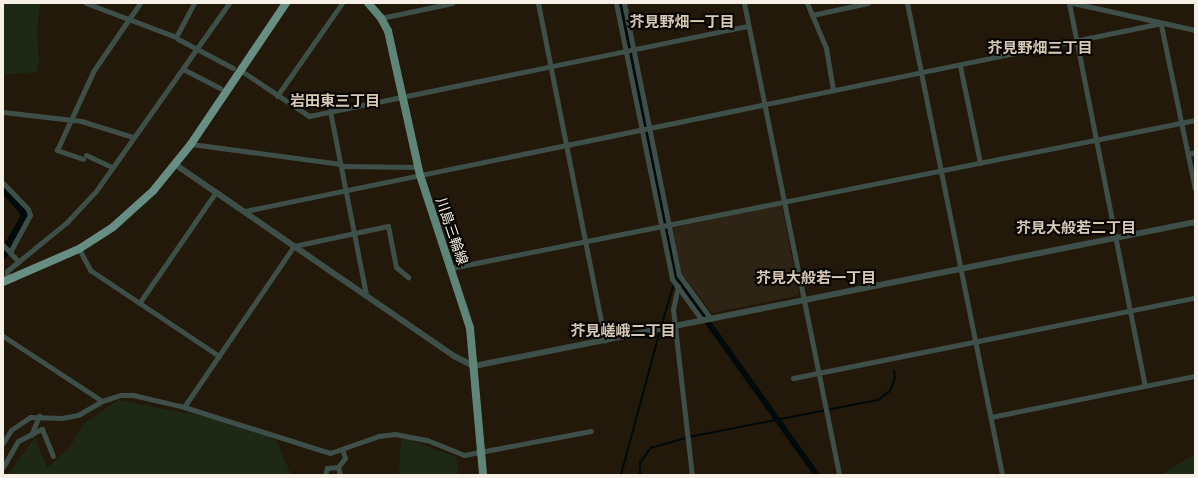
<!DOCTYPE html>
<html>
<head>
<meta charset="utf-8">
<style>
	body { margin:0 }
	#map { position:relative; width:1198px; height:478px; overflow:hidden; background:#22190a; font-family:"DejaVu Sans","Noto Sans JP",sans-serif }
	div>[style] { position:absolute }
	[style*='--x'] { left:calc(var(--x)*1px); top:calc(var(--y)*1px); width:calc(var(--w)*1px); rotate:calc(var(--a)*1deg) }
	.medical>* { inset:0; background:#2e2415 }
	.green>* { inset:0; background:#1e2915 }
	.stream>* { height:1.5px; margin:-0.75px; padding:0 0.75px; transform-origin:0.75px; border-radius:0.75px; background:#000a0b }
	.canal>* { height:5.5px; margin:-2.75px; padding:0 2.75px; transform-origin:2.75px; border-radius:2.75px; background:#000a0b }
	.river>* { height:9px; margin:-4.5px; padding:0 4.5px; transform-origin:4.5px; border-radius:4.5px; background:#000a0b }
	.minor>* { height:5px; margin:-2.5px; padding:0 2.5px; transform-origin:2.5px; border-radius:2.5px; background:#3e4f49 }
	.tertiary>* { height:6px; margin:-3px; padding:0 3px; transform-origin:3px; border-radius:3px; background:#3e4f49 }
	.primary>* { height:8px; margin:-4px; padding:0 4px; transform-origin:4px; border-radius:4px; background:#5f8478 }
	.trunk>* { height:8px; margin:-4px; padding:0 4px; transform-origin:4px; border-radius:4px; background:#668e82 }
	span { translate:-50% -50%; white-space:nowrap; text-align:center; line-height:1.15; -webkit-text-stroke:4px #080502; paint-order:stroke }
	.street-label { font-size:14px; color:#f7f0e7 }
	.neighbourhood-label { font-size:15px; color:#d6c9b6; font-weight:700 }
	.frame { position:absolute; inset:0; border:4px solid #f7f0e7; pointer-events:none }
</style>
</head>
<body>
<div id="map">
	<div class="medical">
		<i style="clip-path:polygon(779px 205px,782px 206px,799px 295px,712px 313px,681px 273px,673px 228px)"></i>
	</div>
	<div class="green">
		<i style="clip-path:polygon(3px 3px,40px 4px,37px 30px,39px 62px,36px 72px,3px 75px)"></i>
		<i style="clip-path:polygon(118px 400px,258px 427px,277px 442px,291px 475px,8px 475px,35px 437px,47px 468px,69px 448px,84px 424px)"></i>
		<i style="clip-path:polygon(407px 439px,457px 457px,458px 475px,399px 475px,401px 440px)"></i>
		<i style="clip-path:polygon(1195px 454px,1195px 475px,1159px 475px,1163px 473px)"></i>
	</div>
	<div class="stream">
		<i style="--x:661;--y:327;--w:52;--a:-73.3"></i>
		<i style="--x:689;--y:437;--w:193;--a:-11.1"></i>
		<i style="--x:878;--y:400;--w:15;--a:-37"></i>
		<i style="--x:890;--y:391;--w:14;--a:-69"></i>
		<i style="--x:895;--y:378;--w:7;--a:-98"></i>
		<i style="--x:621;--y:475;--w:150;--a:-74.9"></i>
		<i style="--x:640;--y:475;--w:12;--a:-90"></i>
		<i style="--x:640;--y:463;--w:19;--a:-54"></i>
		<i style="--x:651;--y:448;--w:36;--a:-16"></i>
	</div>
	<div class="canal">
		<i style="--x:620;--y:3;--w:280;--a:78.4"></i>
		<i style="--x:676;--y:277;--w:243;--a:54.5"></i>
	</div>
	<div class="river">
		<i style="--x:3;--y:188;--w:30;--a:48"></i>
		<i style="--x:23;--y:210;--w:6;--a:72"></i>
		<i style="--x:25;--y:216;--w:44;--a:120.1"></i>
	</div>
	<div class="minor">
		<i style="--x:86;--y:3;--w:96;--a:20.7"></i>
		<i style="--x:176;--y:37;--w:38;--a:-62"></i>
		<i style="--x:538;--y:3;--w:344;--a:78.8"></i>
		<i style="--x:616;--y:3;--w:282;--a:78.5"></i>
		<i style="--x:672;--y:279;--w:51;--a:53.8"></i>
		<i style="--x:624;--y:3;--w:278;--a:78.6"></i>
		<i style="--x:679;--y:275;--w:54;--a:54"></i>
		<i style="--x:744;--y:3;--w:481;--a:78.6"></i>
		<i style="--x:807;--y:3;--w:49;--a:67.1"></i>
		<i style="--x:826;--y:48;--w:43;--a:80.5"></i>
		<i style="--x:907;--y:3;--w:481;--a:78.6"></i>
		<i style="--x:1069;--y:3;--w:390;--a:78.8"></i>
		<i style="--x:1073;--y:3;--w:125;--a:12.5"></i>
		<i style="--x:812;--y:15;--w:57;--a:-12.1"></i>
		<i style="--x:381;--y:18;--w:73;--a:-11.9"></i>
		<i style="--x:1161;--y:25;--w:167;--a:78.3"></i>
		<i style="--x:178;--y:39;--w:62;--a:27.8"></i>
		<i style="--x:960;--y:66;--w:99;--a:78.3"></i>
		<i style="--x:183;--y:69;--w:42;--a:27.2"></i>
		<i style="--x:240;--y:70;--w:83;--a:33.7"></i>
		<i style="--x:309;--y:116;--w:448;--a:-11.6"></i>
		<i style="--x:277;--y:96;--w:113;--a:-55"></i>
		<i style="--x:330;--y:111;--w:187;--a:78.9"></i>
		<i style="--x:3;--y:112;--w:79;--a:6.6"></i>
		<i style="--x:81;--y:121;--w:54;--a:17.1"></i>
		<i style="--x:191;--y:144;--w:151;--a:7.6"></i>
		<i style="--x:1188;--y:154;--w:7;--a:-16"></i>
		<i style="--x:86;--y:155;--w:29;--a:25"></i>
		<i style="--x:83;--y:159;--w:28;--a:-161"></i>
		<i style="--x:57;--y:150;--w:88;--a:-65.2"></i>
		<i style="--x:94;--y:70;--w:81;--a:-55.5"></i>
		<i style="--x:341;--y:166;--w:77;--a:0.7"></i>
		<i style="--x:3;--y:183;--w:36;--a:46"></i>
		<i style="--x:28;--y:209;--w:6;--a:72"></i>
		<i style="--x:30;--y:215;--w:42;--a:118.4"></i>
		<i style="--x:245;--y:211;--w:936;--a:-11.59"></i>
		<i style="--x:3;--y:245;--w:23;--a:47"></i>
		<i style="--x:79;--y:249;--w:24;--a:62"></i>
		<i style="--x:90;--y:270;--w:155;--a:33.7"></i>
		<i style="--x:451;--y:268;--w:759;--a:-11.25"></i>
		<i style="--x:6;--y:281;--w:10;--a:-84"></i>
		<i style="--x:7;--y:271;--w:77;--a:-39.2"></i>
		<i style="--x:67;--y:222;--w:42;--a:-46.9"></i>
		<i style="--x:96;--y:191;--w:230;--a:-54.7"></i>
		<i style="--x:678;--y:286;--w:24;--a:102"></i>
		<i style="--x:673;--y:309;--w:167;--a:83.5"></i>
		<i style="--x:140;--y:302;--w:134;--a:-55.4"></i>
		<i style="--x:3;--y:336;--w:118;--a:33.3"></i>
		<i style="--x:793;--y:378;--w:410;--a:-11.3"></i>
		<i style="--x:184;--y:407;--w:195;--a:-55.7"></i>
		<i style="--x:294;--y:246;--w:96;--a:-12"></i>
		<i style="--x:388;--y:226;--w:42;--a:79"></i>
		<i style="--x:396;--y:267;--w:16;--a:40"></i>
		<i style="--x:991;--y:417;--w:208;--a:-11.4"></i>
		<i style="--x:31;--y:435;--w:21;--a:-67"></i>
		<i style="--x:3;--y:443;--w:15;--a:-58"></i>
		<i style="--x:11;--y:430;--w:23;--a:-34"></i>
		<i style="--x:30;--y:417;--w:32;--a:2"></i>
		<i style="--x:62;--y:418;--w:16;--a:-11"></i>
		<i style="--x:78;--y:415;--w:28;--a:-30"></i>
		<i style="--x:102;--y:401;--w:20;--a:-18"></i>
		<i style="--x:121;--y:395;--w:12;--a:0"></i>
		<i style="--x:133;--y:395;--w:52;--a:13.2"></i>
		<i style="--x:184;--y:407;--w:153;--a:17.5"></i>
		<i style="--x:330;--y:453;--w:52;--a:-19.1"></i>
		<i style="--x:379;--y:436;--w:16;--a:-7"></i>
		<i style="--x:395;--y:434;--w:33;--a:11"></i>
		<i style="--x:427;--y:440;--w:40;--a:22"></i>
		<i style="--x:464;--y:455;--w:129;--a:-10.7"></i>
		<i style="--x:3;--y:467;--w:30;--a:-60"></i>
		<i style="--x:18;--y:441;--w:27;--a:-27"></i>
		<i style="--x:42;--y:429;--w:29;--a:68"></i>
		<i style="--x:338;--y:467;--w:8;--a:76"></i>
		<i style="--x:325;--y:475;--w:7;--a:-74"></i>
		<i style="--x:327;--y:468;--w:11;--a:-5"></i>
		<i style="--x:338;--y:467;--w:11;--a:-52"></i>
		<i style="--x:345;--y:458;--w:9;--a:-108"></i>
	</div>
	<div class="tertiary">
		<i style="--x:176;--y:165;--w:337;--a:34.5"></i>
		<i style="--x:454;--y:356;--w:22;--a:27"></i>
		<i style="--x:474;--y:366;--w:735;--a:-11.29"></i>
	</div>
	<div class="primary">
		<i style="--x:368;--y:3;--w:20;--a:49"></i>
		<i style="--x:381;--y:18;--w:15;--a:62"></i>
		<i style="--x:388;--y:31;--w:148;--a:77.5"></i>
		<i style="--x:420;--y:175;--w:161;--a:71.9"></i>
		<i style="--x:470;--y:328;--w:148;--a:84.9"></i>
	</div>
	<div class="trunk">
		<i style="--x:3;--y:282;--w:83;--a:-23.5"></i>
		<i style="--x:79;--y:249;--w:40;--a:-32.9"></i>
		<i style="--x:113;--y:227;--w:54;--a:-42"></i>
		<i style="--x:153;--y:191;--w:60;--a:-51"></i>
		<i style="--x:191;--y:144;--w:170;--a:-56"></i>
	</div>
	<div class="street-label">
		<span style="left:452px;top:231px;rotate:71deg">川島三輪線</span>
	</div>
	<div class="neighbourhood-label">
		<span style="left:682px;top:23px">芥見野畑一丁目</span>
		<span style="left:1040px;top:49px">芥見野畑三丁目</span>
		<span style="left:335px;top:102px">岩田東三丁目</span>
		<span style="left:1076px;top:229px">芥見大般若二丁目</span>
		<span style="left:816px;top:279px">芥見大般若一丁目</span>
		<span style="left:623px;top:332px">芥見嵯峨二丁目</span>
	</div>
	<div class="frame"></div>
</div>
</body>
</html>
